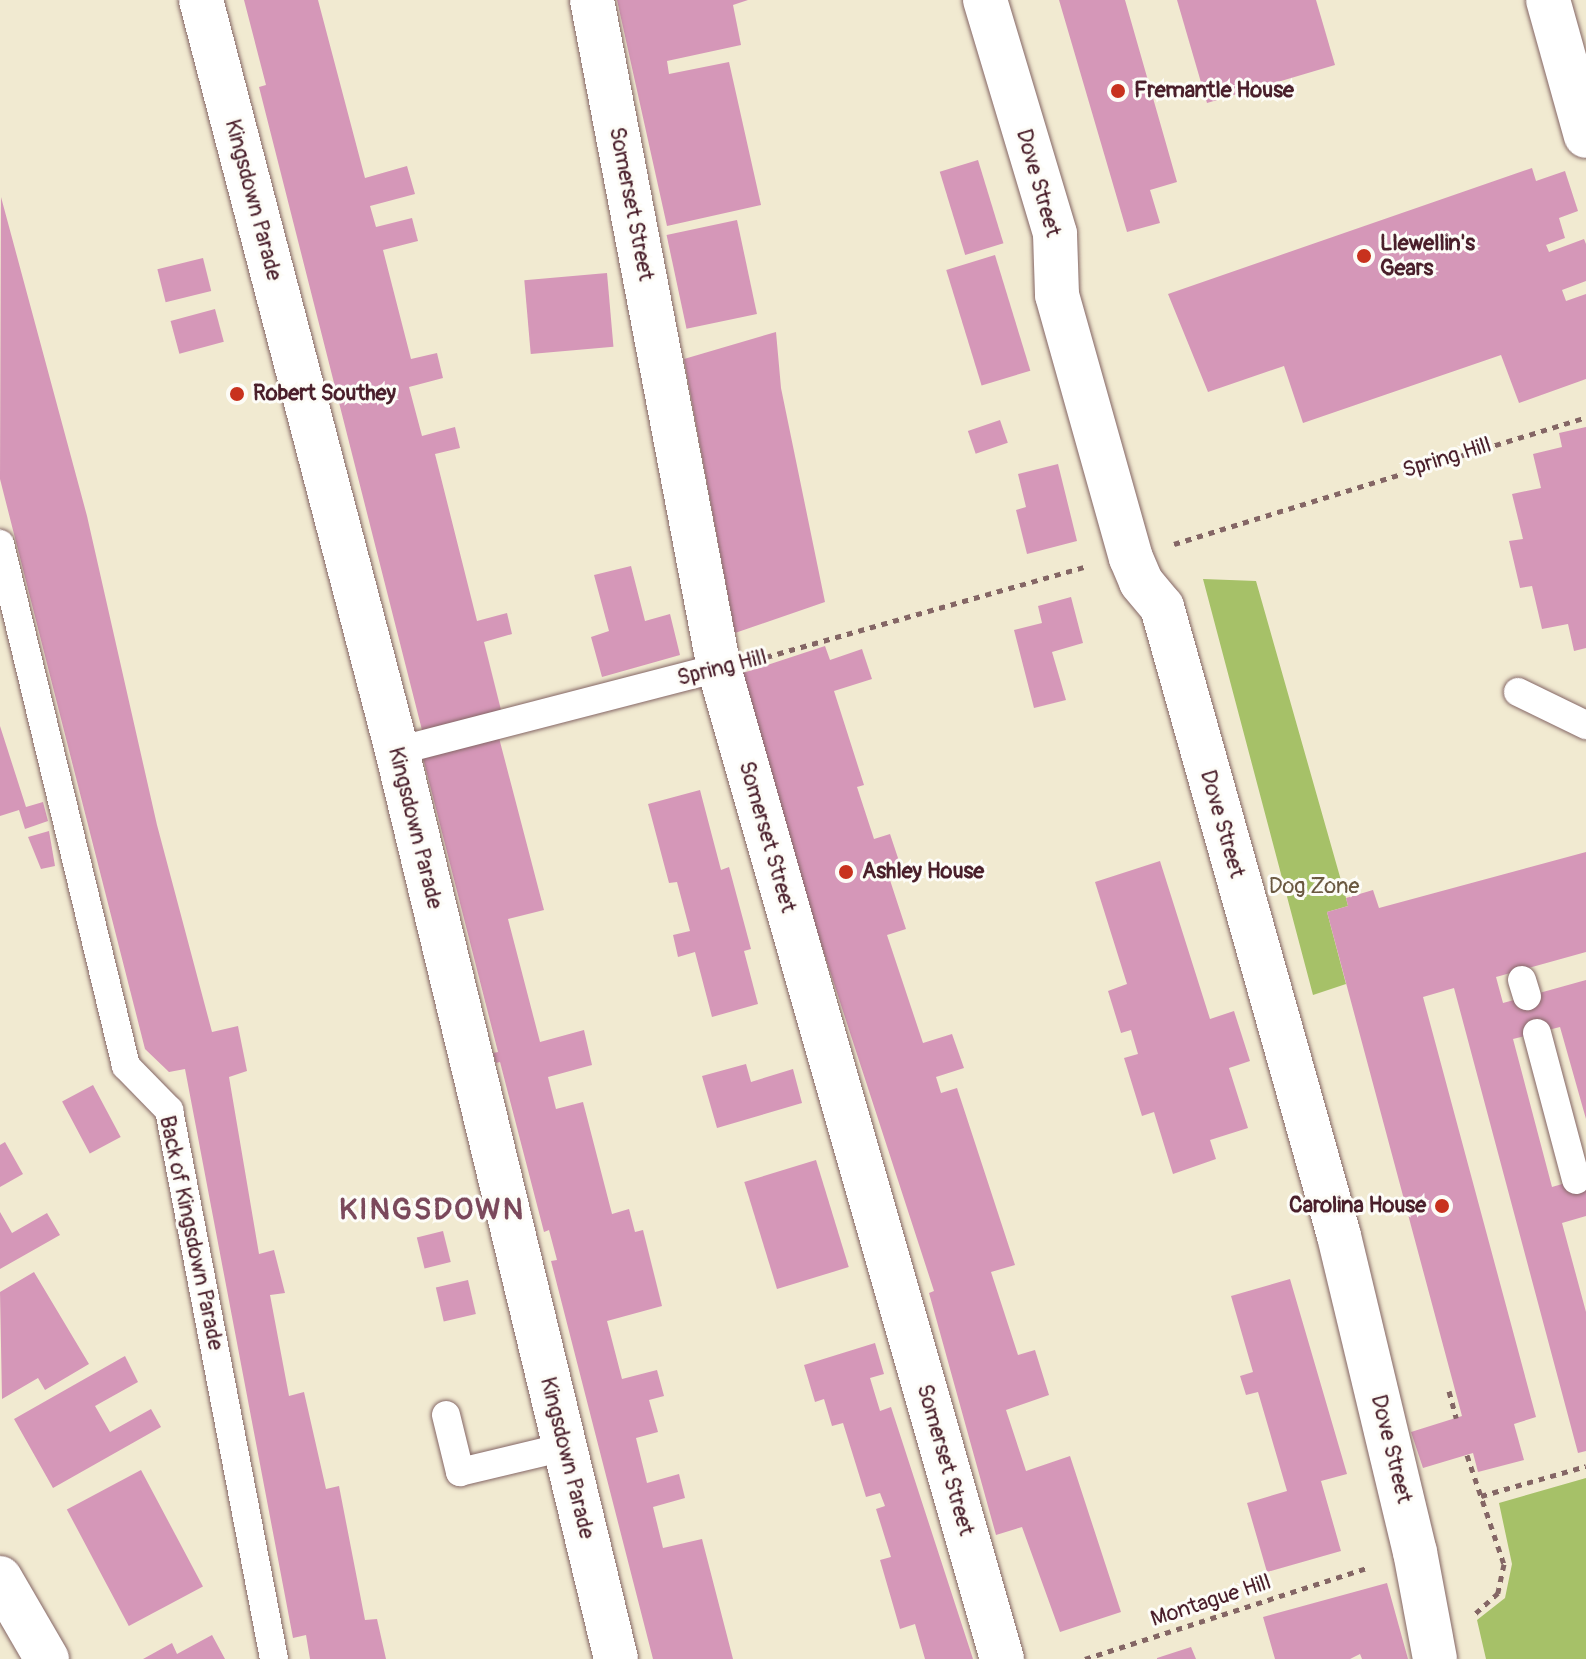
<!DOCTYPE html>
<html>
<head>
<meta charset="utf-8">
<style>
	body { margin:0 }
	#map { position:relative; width:1586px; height:1659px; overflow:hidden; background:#f1ead1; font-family:Pangolin,sans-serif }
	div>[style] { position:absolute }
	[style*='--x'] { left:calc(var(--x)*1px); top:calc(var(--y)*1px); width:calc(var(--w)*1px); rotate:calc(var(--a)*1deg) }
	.green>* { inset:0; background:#a6c168 }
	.building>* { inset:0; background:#d597b8; transform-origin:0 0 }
	.path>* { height:5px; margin-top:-2.5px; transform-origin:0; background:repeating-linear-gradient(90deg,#846665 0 6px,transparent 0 12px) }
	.roads { filter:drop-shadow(0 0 2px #846665) drop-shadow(0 0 2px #846665) }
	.service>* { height:28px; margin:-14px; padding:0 14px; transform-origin:14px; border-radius:14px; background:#fff }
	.minor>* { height:44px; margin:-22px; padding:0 22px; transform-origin:22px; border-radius:22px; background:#fff }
	.dots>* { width:22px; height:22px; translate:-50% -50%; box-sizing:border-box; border:4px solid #fdfcf7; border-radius:50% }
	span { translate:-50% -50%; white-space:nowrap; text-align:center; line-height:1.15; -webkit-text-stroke:6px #fdfcf7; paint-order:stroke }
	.poi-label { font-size:22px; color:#4a1f2b; font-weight:700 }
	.left { translate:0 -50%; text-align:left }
	.right { translate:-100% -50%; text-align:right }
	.street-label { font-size:22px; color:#4a1f2b }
	.park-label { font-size:22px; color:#6a5840 }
	.district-label { font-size:30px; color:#7b495c; font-weight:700; letter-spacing:2px }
</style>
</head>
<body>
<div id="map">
	<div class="green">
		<i style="clip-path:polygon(1203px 579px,1256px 581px,1346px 898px,1348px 906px,1327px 912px,1346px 984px,1313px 995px)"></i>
		<i style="clip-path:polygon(1586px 1478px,1586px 1659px,1486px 1659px,1477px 1620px,1505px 1598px,1512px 1564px,1499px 1503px)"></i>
	</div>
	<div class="building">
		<i style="clip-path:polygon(244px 0,318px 0,365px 178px,407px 166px,415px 194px,370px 206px,376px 227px,412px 218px,418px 241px,383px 250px,411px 359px,437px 353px,443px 378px,409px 387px,422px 436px,455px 427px,460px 448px,435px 454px,477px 621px,507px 613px,512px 634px,484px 642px,502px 714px,423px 734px,259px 87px,266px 85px)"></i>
		<i style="clip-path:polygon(617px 0,748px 0,733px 5px,741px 45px,667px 61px,669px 74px,729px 62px,761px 205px,667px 226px)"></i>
		<i style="clip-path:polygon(1059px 0,1125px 0,1177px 182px,1150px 190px,1160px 223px,1127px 232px)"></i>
		<i style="clip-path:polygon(1177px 0,1316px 0,1335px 65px,1207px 103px)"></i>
		<i style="left:978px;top:160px;width:87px;height:40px;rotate:73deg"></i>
		<i style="clip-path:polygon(1532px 168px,1536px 181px,1565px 171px,1578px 211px,1559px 218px,1565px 238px,1546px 245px,1549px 252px,1584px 239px,1586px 244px,1586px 281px,1562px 290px,1566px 301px,1586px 294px,1586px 379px,1519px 403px,1501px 355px,1303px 423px,1284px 366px,1208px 392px,1168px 294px)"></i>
		<i style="clip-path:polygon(1px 197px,87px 516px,157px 825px,212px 1032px,238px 1026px,247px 1071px,229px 1077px,259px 1254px,274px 1250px,285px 1293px,270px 1295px,289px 1396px,304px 1392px,326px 1489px,339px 1486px,365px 1620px,377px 1619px,386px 1659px,310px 1659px,306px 1635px,293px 1638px,185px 1069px,169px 1072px,145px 1049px,0 479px)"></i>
		<i style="left:737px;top:220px;width:96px;height:72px;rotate:78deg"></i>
		<i style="left:995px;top:255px;width:121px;height:51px;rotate:73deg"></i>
		<i style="left:203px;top:258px;width:34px;height:47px;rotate:76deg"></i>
		<i style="left:607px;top:273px;width:74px;height:83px;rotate:85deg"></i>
		<i style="left:215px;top:309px;width:34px;height:46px;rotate:75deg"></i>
		<i style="clip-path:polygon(776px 332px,781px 388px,825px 602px,735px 633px,684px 359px)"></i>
		<i style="left:1000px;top:420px;width:24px;height:34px;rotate:71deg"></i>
		<i style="clip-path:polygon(1586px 427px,1586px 648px,1574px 651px,1568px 624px,1542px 629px,1532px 586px,1520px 588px,1509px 541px,1523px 539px,1512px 494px,1541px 488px,1533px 454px,1562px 447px,1559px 433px)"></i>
		<i style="clip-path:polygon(1058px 464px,1077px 541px,1027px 554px,1016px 510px,1026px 507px,1018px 474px)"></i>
		<i style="clip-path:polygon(631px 566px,645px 621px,670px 614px,680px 655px,602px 677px,591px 637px,609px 631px,594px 575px)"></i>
		<i style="clip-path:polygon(1071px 597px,1083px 643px,1052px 652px,1066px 700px,1034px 708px,1014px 630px,1042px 623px,1038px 606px)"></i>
		<i style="clip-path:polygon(825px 646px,830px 660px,862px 649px,872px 679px,834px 691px,864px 785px,857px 787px,874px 839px,890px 834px,902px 870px,888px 874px,906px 929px,887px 935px,923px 1043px,952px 1034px,964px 1068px,936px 1077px,941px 1093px,957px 1088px,1015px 1265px,991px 1272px,1018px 1355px,1035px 1350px,1049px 1395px,1006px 1410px,1026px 1471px,1070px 1456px,1121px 1612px,1060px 1632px,1022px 1527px,996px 1535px,929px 1293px,934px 1291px,734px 676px)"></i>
		<i style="clip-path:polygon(0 726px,26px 807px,43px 802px,48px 821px,25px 829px,19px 810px,0 816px)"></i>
		<i style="clip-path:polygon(498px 734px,544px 910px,508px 919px,540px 1042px,584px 1030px,592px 1065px,548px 1077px,556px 1109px,583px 1102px,612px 1214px,629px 1209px,635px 1232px,643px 1230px,662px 1306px,607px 1321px,622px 1379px,657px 1370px,664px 1396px,649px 1400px,658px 1432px,636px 1438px,647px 1483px,679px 1474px,685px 1498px,653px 1507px,663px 1548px,702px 1539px,733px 1659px,653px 1659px,551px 1261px,557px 1260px,549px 1230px,544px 1232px,500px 1062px,496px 1063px,493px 1053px,498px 1052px,422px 754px)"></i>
		<i style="clip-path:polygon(700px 790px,721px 870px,729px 867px,751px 949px,744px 951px,758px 1004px,712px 1017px,695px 952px,678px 957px,673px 935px,690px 931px,677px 882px,669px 883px,648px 804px)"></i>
		<i style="clip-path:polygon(49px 831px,55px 866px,41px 869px,28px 837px)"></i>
		<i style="clip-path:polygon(1586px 852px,1586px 952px,1496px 977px,1503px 1003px,1586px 980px,1586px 1119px,1560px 1027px,1513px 1039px,1552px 1187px,1586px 1177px,1586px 1216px,1562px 1223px,1586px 1312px,1586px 1451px,1578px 1453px,1454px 988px,1423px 997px,1536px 1417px,1514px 1424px,1524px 1460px,1478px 1472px,1473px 1453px,1423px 1468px,1411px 1432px,1462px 1416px,1327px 912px,1348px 906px,1346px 898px,1373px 890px,1379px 908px)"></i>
		<i style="clip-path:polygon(1160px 861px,1210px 1019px,1234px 1011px,1250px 1061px,1229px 1068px,1248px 1128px,1210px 1140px,1216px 1159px,1173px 1174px,1154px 1112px,1142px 1116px,1124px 1058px,1138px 1054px,1131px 1030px,1121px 1033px,1108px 991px,1127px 984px,1095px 882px)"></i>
		<i style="clip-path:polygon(746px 1064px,751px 1082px,793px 1069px,802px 1103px,717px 1128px,702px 1076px)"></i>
		<i style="left:93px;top:1085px;width:59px;height:35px;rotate:62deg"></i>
		<i style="clip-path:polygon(5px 1142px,23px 1174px,0 1187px,0 1145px)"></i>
		<i style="left:816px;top:1160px;width:112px;height:75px;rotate:73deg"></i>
		<i style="clip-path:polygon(0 1212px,12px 1233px,47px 1213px,60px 1235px,0 1269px)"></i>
		<i style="left:443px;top:1231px;width:32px;height:27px;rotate:76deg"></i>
		<i style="clip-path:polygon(34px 1272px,89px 1364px,45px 1390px,38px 1378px,2px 1399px,0 1292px)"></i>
		<i style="clip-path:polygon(1290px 1279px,1347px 1474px,1321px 1481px,1341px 1551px,1267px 1572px,1247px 1503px,1287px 1491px,1258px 1392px,1246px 1395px,1240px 1376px,1253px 1372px,1231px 1296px)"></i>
		<i style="left:468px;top:1280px;width:35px;height:33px;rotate:77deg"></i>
		<i style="clip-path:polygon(875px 1343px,884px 1374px,870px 1378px,880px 1411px,891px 1407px,973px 1659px,925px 1659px,915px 1624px,900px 1629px,880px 1560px,891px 1557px,876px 1509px,885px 1506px,880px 1493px,866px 1497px,843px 1423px,832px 1426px,824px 1399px,815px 1402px,804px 1365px)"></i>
		<i style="clip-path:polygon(125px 1356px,138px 1382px,95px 1406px,110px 1432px,151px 1409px,161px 1427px,53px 1488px,14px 1419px)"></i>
		<i style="left:141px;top:1470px;width:132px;height:84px;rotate:62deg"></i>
		<i style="clip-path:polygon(1387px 1583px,1408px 1659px,1362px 1659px,1360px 1654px,1350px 1659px,1275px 1659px,1263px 1617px)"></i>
		<i style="clip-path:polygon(212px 1635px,225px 1659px,143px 1659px,172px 1643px,177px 1654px)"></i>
		<i style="clip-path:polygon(1191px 1647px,1196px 1659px,1157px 1659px,1157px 1658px)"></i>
	</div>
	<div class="path">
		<i style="--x:1174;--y:544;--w:431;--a:-17.1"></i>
		<i style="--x:766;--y:657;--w:330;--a:-15.8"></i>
		<i style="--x:1449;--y:1391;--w:28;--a:75"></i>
		<i style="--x:1467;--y:1455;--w:115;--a:71.3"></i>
		<i style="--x:1504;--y:1564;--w:30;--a:102"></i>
		<i style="--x:1498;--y:1593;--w:31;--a:138"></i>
		<i style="--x:1481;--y:1496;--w:109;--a:-15.9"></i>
		<i style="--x:1085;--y:1659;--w:299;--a:-17.9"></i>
	</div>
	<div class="roads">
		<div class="service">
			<i style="--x:0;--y:544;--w:537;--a:76.43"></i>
			<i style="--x:126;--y:1066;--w:62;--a:45.7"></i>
			<i style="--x:169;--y:1110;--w:559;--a:79.17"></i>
			<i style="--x:1518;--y:692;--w:76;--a:25.9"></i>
			<i style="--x:397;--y:751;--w:333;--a:-14.5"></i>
			<i style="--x:1522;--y:980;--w:17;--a:73"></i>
			<i style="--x:1537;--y:1033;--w:152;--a:75.1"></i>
			<i style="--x:446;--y:1415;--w:59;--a:76.2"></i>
			<i style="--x:460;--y:1472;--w:108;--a:-13.4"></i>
		</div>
		<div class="minor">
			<i style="--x:201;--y:0;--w:776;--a:75.37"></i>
			<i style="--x:397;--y:751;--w:934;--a:76.44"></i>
			<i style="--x:592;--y:0;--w:680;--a:79.24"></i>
			<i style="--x:719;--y:668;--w:1031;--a:74.06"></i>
			<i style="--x:985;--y:0;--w:244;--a:73.3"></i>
			<i style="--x:1055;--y:234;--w:61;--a:88.1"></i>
			<i style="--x:1057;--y:295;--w:273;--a:74.3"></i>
			<i style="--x:1131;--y:558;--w:26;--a:67"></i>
			<i style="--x:1141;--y:582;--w:33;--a:50"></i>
			<i style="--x:1162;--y:607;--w:653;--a:74.28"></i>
			<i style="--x:1339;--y:1236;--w:325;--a:76.5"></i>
			<i style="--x:1415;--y:1552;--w:109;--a:79.4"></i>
			<i style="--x:1548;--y:0;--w:141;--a:74.4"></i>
			<i style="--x:0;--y:1578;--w:94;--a:59.9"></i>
		</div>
	</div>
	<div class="dots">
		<i style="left:1118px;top:91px;background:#c8321e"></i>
		<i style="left:1364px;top:256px;background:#c8321e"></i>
		<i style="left:237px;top:394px;background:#c8321e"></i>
		<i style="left:846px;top:872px;background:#c8321e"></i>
		<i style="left:1442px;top:1206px;background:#c8321e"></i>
	</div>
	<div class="poi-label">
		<span class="left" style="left:1134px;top:91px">Fremantle House</span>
		<span class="left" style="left:1380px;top:256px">Llewellin's<br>Gears</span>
		<span class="left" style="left:253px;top:394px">Robert Southey</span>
		<span class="left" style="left:862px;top:872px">Ashley House</span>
		<span class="right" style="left:1426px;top:1206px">Carolina House</span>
	</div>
	<div class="street-label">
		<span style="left:1038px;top:183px;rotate:74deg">Dove Street</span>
		<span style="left:253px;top:200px;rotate:75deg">Kingsdown Parade</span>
		<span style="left:631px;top:204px;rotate:79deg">Somerset Street</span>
		<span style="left:1447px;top:458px;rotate:-17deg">Spring Hill</span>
		<span style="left:722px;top:668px;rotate:-14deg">Spring Hill</span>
		<span style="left:1222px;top:824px;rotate:74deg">Dove Street</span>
		<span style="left:415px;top:828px;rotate:76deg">Kingsdown Parade</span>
		<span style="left:767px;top:837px;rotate:74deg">Somerset Street</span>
		<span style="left:191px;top:1233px;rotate:78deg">Back of Kingsdown Parade</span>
		<span style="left:1391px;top:1449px;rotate:76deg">Dove Street</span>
		<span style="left:567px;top:1458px;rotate:76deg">Kingsdown Parade</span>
		<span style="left:945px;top:1460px;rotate:74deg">Somerset Street</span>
		<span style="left:1211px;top:1601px;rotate:-18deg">Montague Hill</span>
	</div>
	<div class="park-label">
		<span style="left:1314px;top:887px">Dog Zone</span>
	</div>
	<div class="district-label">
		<span style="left:432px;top:1210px">KINGSDOWN</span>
	</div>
</div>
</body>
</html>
